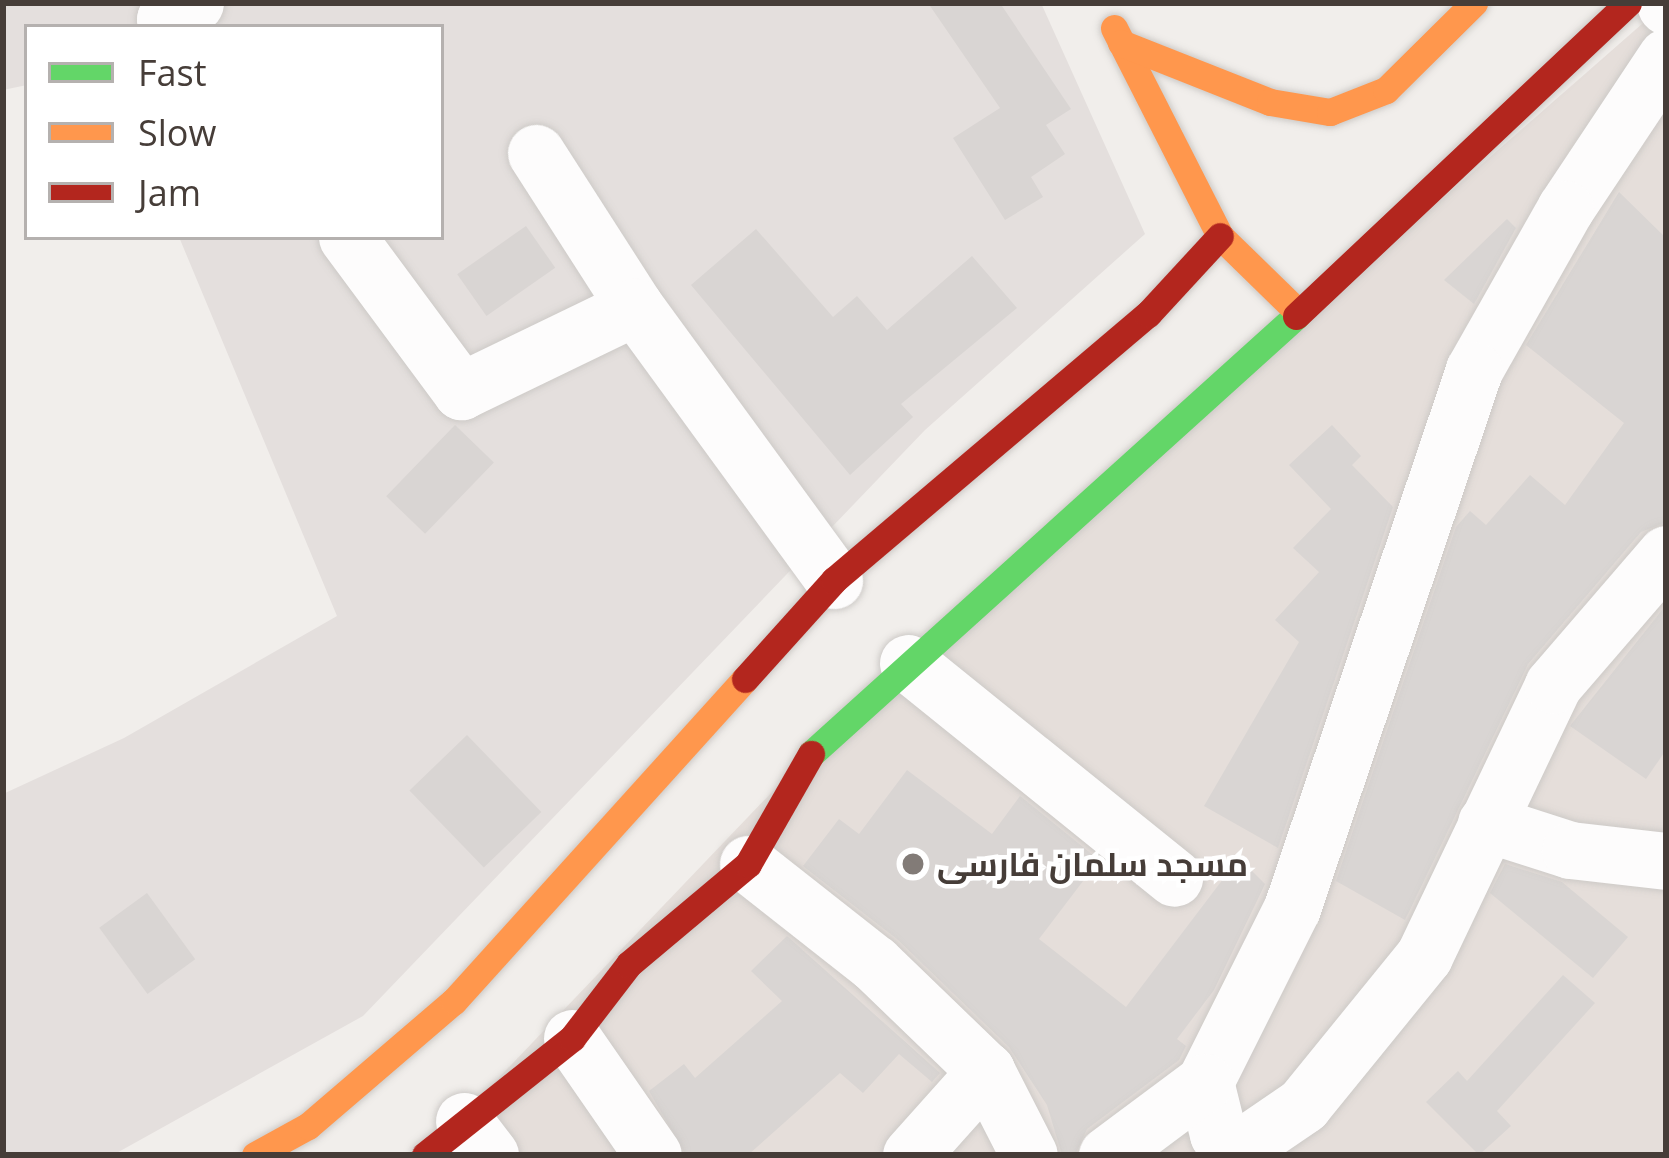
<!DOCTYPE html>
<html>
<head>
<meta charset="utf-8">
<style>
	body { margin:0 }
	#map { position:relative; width:1669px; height:1158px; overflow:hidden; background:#f1eeeb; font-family:"Open Sans",Cairo,sans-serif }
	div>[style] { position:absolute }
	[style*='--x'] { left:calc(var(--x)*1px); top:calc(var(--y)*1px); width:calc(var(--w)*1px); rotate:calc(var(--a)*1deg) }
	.residential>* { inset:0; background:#e5deda }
	.industrial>* { inset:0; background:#e4dfdd }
	.building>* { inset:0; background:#d9d5d3; transform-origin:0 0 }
	.roads { filter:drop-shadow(0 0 3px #cdcac7) drop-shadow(0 0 3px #cdcac7) }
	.street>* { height:57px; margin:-28.5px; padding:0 28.5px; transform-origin:28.5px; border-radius:28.5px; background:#fdfcfc }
	.fast>* { height:27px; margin:-13.5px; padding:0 13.5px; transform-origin:13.5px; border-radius:13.5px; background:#63d668 }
	.slow>* { height:27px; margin:-13.5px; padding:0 13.5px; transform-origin:13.5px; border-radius:13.5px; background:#ff974d }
	.jam>* { height:27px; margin:-13.5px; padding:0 13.5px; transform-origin:13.5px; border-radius:13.5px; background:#b3261e }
	.dots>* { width:33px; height:33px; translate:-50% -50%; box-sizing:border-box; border:6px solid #fff; border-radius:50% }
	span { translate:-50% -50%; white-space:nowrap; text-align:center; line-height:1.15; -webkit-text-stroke:9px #fff; paint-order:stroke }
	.poi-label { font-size:33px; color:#463d38; font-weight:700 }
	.left { translate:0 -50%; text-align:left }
	.frame { position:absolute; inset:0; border:6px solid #463d38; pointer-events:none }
	.legend { position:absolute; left:24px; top:24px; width:420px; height:216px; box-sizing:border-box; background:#fff; border:3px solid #b5b1af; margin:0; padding:15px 21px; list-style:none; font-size:36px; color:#463d38 }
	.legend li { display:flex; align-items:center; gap:24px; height:60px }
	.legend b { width:60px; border:3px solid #b5b1af }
</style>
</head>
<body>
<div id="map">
	<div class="residential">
		<i style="clip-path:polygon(1666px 3px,1666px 1155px,425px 1155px,814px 748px)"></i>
	</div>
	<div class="industrial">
		<i style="clip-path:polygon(3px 3px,1041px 3px,1145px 234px,925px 430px,363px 1016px,113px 1155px,3px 1155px,3px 794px,124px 738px,337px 616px,179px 237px,441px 237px,441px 27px,27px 27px,27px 85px,3px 90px)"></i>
	</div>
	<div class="building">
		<i style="clip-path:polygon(928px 3px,1000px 3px,1071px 109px,1046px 125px,1065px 154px,1031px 177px,1043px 197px,1005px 220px,953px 138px,1000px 108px)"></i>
		<i style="clip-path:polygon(1619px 192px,1666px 238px,1666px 522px,1641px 532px,1528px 664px,1405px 920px,1336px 881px,1456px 527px,1470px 511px,1486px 525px,1530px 475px,1565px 505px,1624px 423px,1526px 345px)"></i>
		<i style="clip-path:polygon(1507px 219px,1516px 228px,1474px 304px,1444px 280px)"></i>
		<i style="left:526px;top:226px;width:51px;height:84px;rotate:55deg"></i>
		<i style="clip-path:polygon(756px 229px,833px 317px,857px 296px,887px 330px,972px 256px,1017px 308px,901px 404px,913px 417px,850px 475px,691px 285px)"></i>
		<i style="left:455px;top:425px;width:54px;height:99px;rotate:44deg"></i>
		<i style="clip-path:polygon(1332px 425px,1361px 456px,1352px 465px,1393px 507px,1278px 848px,1204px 806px,1299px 642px,1275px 620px,1319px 572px,1293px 548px,1331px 509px,1289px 465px)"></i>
		<i style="clip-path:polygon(1666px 605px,1666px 750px,1646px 779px,1570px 726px)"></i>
		<i style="left:467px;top:735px;width:107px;height:80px;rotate:46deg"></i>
		<i style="clip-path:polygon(907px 770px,992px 834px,1020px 796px,1099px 860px,1039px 939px,1126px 1007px,1239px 858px,1265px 884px,1214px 990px,1177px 1039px,1186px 1046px,1179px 1060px,1087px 1129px,1075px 1155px,1062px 1155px,1047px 1105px,1009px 1047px,897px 939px,803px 866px,839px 819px,859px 834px)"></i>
		<i style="clip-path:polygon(1505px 864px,1562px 882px,1628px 937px,1593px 978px,1490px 893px)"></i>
		<i style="left:147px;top:893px;width:82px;height:59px;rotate:54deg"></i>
		<i style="clip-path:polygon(787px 936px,940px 1073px,932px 1082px,899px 1054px,863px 1093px,840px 1073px,748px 1155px,686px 1155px,649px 1091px,684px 1064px,695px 1078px,782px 1001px,751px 971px)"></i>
		<i style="clip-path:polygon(1563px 975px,1595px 1003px,1497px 1111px,1511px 1126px,1479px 1155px,1426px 1102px,1458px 1071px,1467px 1081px)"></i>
	</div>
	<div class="roads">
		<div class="street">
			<i style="--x:1665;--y:3;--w:3;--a:72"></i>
			<i style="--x:174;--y:27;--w:12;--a:-138"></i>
			<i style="--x:165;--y:19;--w:34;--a:-28"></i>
			<i style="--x:1666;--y:57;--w:182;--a:123.6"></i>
			<i style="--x:1565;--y:209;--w:185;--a:119.5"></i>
			<i style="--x:1474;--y:370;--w:568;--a:108.69"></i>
			<i style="--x:1292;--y:908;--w:195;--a:116.6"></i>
			<i style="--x:1205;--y:1082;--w:54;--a:76"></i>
			<i style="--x:1218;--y:1134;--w:28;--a:26"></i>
			<i style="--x:1243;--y:1146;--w:73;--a:-34.3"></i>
			<i style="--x:1303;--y:1105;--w:192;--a:-50.9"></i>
			<i style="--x:1424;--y:956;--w:300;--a:-64.5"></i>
			<i style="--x:1553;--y:685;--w:173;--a:-49.2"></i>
			<i style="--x:536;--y:153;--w:183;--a:57.3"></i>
			<i style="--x:635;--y:307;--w:338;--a:53.9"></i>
			<i style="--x:347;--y:237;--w:192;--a:53.5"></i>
			<i style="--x:461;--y:391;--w:193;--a:-25.8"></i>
			<i style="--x:908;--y:663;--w:342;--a:38.9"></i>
			<i style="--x:1486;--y:823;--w:88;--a:17.8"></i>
			<i style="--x:1570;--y:850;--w:97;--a:6.5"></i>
			<i style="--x:748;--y:864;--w:160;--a:38.2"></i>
			<i style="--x:874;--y:963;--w:156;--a:44"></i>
			<i style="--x:572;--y:1038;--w:142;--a:55.3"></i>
			<i style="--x:464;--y:1121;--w:43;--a:52.6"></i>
			<i style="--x:911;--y:1155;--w:113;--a:-48.2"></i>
			<i style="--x:986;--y:1071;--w:94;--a:62.9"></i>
			<i style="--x:1107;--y:1155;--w:122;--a:-36.7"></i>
		</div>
		<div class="fast">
			<i style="--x:811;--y:754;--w:654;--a:-42.08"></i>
		</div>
		<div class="slow">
			<i style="--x:1114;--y:28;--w:233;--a:63"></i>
			<i style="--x:1220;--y:236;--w:110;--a:44.3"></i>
			<i style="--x:1121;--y:43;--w:160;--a:21.6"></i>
			<i style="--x:1270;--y:102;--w:61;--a:9.5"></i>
			<i style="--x:1330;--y:112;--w:60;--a:-21.4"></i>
			<i style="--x:1386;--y:90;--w:124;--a:-44.7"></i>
			<i style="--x:255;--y:1155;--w:60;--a:-28.7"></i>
			<i style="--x:308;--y:1126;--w:192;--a:-40.6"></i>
			<i style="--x:454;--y:1001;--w:434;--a:-47.9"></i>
		</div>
		<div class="jam">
			<i style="--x:1296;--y:316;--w:456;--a:-43.3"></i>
			<i style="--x:745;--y:679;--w:133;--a:-48"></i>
			<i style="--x:834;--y:580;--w:412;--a:-40.3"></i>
			<i style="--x:1148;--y:314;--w:106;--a:-47.3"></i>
			<i style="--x:425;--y:1155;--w:188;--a:-38.5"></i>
			<i style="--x:572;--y:1038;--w:93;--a:-52.4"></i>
			<i style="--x:629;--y:964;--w:155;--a:-40"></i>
			<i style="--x:748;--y:864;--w:127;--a:-60.2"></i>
		</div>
	</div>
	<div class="dots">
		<i style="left:913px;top:864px;background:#827b77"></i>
	</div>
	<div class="poi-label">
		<span class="left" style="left:937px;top:864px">مسجد سلمان فارسی</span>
	</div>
	<div class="frame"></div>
	<ul class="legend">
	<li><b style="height:15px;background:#63d668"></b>Fast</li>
	<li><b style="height:15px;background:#ff974d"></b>Slow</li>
	<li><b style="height:15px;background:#b3261e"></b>Jam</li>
	</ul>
</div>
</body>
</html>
